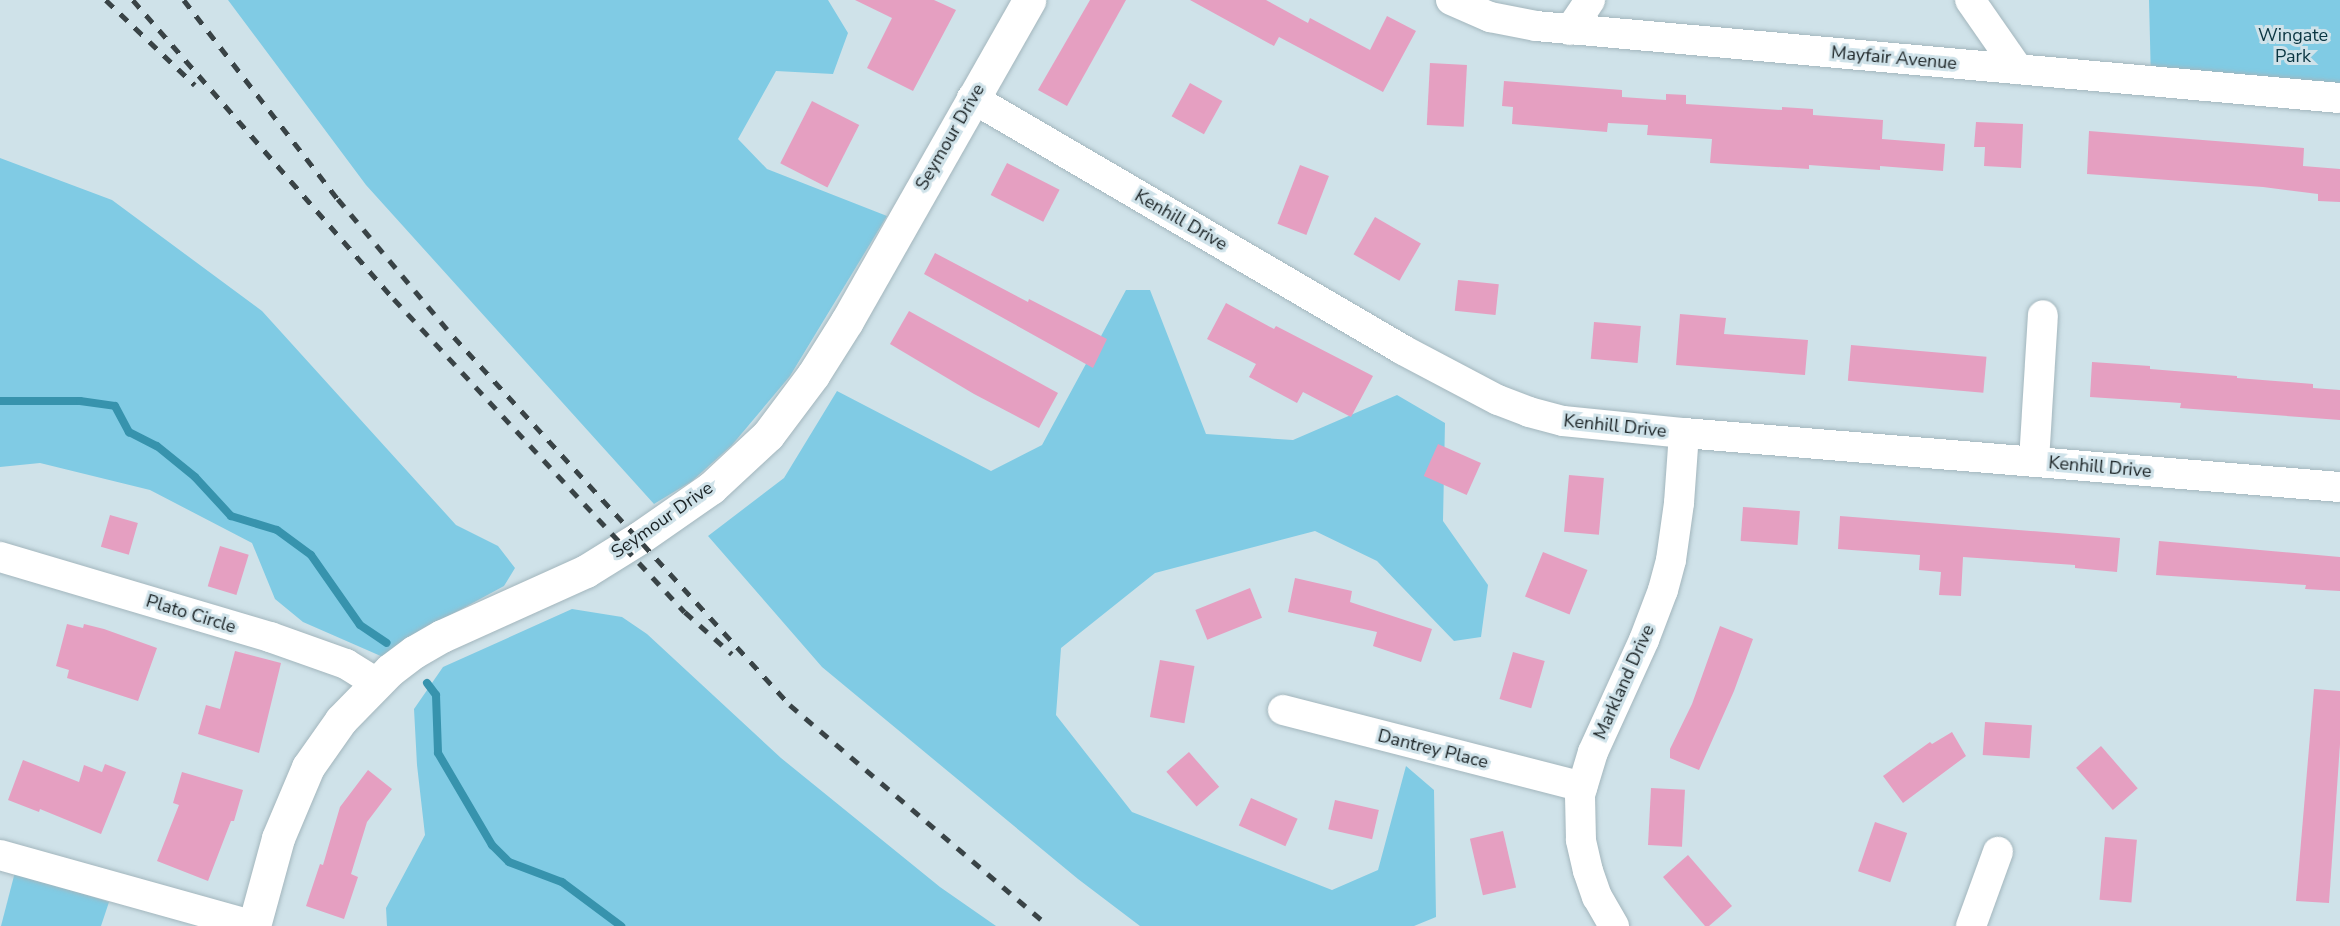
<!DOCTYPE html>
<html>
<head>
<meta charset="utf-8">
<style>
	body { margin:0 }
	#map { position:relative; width:2340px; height:926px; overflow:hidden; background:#cfe2e9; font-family:"Nunito Sans",sans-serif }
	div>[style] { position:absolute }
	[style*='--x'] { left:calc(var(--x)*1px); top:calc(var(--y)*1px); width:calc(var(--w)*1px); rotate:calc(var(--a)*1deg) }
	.green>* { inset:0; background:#80cbe4 }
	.stream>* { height:8px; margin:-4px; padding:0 4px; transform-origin:4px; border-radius:4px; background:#3793ad }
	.building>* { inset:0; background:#e59fc1; transform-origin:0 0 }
	.roads { filter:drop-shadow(0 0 2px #a3b6bd) drop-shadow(0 0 2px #a3b6bd) }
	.street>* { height:30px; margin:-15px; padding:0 15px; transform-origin:15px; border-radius:15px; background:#fff }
	.secondary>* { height:33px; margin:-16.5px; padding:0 16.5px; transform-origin:16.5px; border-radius:16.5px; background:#fff }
	.rail>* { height:4.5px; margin-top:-2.25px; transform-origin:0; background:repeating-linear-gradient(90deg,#394346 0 10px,transparent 0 20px) }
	span { translate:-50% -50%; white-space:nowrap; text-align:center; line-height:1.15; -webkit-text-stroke:6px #cfe2e9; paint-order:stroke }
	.park-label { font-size:18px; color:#0a3541 }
	.street-label { font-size:18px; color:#1a2224 }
</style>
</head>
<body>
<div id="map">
	<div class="green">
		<i style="clip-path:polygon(228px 0,828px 0,848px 33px,833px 74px,776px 71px,738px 139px,767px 169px,887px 216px,790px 376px,732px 445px,692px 481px,654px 504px,366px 185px)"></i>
		<i style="clip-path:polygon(2149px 0,2340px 0,2340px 98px,2151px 81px)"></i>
		<i style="clip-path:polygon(0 158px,112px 200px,262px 311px,456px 525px,498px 546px,515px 568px,504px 586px,432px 625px,383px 657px,303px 622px,275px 599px,252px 543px,150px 490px,40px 463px,0 467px)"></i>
		<i style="clip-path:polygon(1126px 290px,1150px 290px,1206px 434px,1293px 440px,1397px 395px,1445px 423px,1443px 521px,1488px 585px,1481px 637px,1454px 641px,1377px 561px,1315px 531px,1155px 573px,1061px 648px,1056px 715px,1132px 812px,1332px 890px,1378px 870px,1406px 766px,1434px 790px,1436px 917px,1414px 926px,1140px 926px,1078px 879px,822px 667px,708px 536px,784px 478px,837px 391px,991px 471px,1042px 445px)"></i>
		<i style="clip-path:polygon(572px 609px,622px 617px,647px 634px,781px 758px,940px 887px,996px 926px,387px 926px,386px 908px,425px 835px,417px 765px,414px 709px,443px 667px)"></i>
		<i style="clip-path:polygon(15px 872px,109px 902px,101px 926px,1px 926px)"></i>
	</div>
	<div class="stream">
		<i style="--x:0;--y:401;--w:80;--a:0"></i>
		<i style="--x:80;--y:401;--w:35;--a:8"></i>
		<i style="--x:115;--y:406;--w:30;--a:62"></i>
		<i style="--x:129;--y:432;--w:31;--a:27"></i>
		<i style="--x:157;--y:446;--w:49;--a:39.2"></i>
		<i style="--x:195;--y:477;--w:53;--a:47.3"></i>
		<i style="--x:231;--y:516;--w:48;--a:16.9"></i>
		<i style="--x:277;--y:530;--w:42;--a:36.3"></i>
		<i style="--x:311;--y:555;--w:85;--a:55"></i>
		<i style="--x:360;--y:625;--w:32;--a:34"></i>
		<i style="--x:427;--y:683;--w:15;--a:53"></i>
		<i style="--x:436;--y:695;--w:58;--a:88"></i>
		<i style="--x:438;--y:753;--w:107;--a:59.6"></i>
		<i style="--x:492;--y:845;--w:24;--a:45"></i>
		<i style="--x:509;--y:862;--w:57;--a:20.7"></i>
		<i style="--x:562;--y:882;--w:74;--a:36.7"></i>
	</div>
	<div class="building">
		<i style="clip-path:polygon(855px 0,934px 0,956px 10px,913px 91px,867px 68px,892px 18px)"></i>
		<i style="clip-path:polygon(1090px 0,1126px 0,1067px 106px,1038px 90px)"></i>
		<i style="clip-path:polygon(1190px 0,1266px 0,1308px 23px,1310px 18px,1370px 50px,1387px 16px,1416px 31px,1383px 92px,1279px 37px,1274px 46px)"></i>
		<i style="left:1430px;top:63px;width:37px;height:62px;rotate:3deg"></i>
		<i style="clip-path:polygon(1504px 81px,1622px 90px,1622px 97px,1666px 100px,1666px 94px,1686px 95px,1686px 104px,1782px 110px,1782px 107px,1813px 109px,1813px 115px,1883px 120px,1882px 139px,1945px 144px,1943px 171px,1880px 166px,1880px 170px,1809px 165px,1809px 169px,1710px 163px,1712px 139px,1647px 135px,1648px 125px,1608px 123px,1607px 132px,1512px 124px,1513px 107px,1502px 106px)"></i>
		<i style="left:1190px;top:83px;width:37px;height:38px;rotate:29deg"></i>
		<i style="left:812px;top:101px;width:53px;height:70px;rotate:27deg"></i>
		<i style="clip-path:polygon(1976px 122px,2023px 124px,2021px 168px,1984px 166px,1985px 147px,1974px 147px)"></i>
		<i style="clip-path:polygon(2089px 131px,2304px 148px,2303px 166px,2340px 169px,2340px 202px,2318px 201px,2318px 194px,2263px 187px,2087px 174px)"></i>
		<i style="left:1007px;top:163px;width:59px;height:36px;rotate:27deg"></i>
		<i style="left:1300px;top:165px;width:31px;height:63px;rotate:21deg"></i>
		<i style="left:1375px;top:217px;width:53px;height:43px;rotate:30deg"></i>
		<i style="clip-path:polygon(935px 253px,1028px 302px,1029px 299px,1107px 339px,1093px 368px,924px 274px)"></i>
		<i style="left:1458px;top:280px;width:41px;height:31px;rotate:6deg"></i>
		<i style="clip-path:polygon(1226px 303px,1274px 329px,1276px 326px,1373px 376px,1351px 417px,1303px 392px,1297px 403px,1249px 377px,1256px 364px,1207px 339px)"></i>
		<i style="clip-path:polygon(909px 311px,1058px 393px,1039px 428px,974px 394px,890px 344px)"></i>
		<i style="clip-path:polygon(1680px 314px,1726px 318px,1724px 334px,1808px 340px,1805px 375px,1676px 365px)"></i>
		<i style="left:1594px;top:322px;width:47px;height:37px;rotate:5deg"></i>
		<i style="left:1851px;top:345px;width:136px;height:36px;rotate:5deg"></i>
		<i style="clip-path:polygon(2092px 362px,2150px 366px,2150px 369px,2237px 376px,2237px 378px,2313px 384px,2313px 388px,2340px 390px,2340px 420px,2180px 408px,2181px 403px,2090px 397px)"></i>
		<i style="left:1438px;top:444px;width:47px;height:35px;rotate:24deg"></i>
		<i style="left:1569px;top:475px;width:35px;height:57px;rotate:5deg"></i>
		<i style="left:1743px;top:507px;width:57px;height:34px;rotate:4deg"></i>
		<i style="left:110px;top:515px;width:29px;height:33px;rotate:16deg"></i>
		<i style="clip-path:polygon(1840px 516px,2120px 538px,2117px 572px,2075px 568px,2075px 565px,1963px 557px,1961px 596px,1939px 595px,1941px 572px,1919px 570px,1920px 555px,1838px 549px)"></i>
		<i style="clip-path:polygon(2159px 541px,2340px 557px,2340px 591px,2305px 589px,2306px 585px,2156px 575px)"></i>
		<i style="left:220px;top:546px;width:30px;height:42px;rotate:17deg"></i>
		<i style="left:1543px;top:552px;width:48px;height:48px;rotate:22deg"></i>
		<i style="clip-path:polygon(1295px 578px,1352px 591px,1350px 602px,1432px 629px,1421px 662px,1373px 646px,1377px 632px,1288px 612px)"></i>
		<i style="left:1250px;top:588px;width:32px;height:59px;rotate:68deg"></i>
		<i style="clip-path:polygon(67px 624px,83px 628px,84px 624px,104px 629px,157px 648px,138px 701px,67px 678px,69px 670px,56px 666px)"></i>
		<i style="clip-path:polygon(1720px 626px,1753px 639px,1734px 691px,1699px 770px,1670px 758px,1670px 749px,1692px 704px)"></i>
		<i style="clip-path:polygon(235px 651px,281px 663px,259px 753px,198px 734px,206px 705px,220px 709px)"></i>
		<i style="left:1513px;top:652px;width:33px;height:49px;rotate:16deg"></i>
		<i style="left:1160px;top:660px;width:35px;height:58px;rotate:10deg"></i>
		<i style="clip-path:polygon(2314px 689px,2340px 691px,2340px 744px,2329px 903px,2296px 901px)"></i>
		<i style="left:1985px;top:722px;width:47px;height:33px;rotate:4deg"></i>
		<i style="clip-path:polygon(1952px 732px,1966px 756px,1903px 803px,1883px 776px,1930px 742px,1932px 744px)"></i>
		<i style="left:2101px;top:746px;width:56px;height:33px;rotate:49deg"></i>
		<i style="left:1189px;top:752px;width:46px;height:30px;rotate:49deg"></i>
		<i style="clip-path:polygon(23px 760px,79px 782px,84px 765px,102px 772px,105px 764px,126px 772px,101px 834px,40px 809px,39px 812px,8px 800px)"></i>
		<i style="clip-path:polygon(368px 770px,392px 789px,367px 822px,351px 874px,358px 877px,344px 919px,306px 906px,320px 864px,323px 865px,340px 807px)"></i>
		<i style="clip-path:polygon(182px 772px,243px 790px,234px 821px,231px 821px,208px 881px,157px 861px,179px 805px,173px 803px)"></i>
		<i style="left:1651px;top:788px;width:34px;height:57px;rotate:3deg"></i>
		<i style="left:1251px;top:798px;width:51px;height:30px;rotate:24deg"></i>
		<i style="left:1335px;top:800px;width:45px;height:30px;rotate:13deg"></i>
		<i style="left:1875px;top:822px;width:34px;height:52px;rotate:19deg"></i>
		<i style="left:1503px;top:831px;width:58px;height:34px;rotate:77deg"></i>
		<i style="left:2105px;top:837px;width:32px;height:63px;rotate:5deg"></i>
		<i style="clip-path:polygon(1688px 855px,1732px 906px,1709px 926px,1705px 926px,1663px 877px)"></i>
	</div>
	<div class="roads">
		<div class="street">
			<i style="--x:1451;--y:0;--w:43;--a:23.6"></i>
			<i style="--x:1490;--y:17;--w:47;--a:11.1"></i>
			<i style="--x:1536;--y:26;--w:807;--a:5.12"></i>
			<i style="--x:1970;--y:0;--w:84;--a:55.2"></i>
			<i style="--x:1570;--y:30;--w:36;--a:-56"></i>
			<i style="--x:972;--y:98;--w:499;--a:30.3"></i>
			<i style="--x:1403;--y:350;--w:107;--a:27.8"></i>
			<i style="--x:1498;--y:400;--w:33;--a:21"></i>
			<i style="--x:1529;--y:412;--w:35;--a:15"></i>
			<i style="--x:1563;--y:421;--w:122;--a:5.7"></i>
			<i style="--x:1684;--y:433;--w:658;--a:4.71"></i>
			<i style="--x:2034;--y:461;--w:146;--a:-86.5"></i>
			<i style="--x:0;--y:557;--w:282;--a:16.5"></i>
			<i style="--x:270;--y:637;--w:81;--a:19.6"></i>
			<i style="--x:346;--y:664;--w:36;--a:32"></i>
			<i style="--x:1283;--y:710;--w:309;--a:14.4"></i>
			<i style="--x:0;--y:855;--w:264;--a:15.6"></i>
			<i style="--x:1614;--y:926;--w:34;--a:-120"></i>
			<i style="--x:1597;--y:897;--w:28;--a:-109"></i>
			<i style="--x:1588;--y:871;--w:32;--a:-103"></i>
			<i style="--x:1581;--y:840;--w:45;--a:-91.3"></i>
			<i style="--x:1580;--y:795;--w:45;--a:-73.2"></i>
			<i style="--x:1593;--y:752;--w:123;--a:-65.5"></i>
			<i style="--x:1644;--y:640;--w:53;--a:-69.2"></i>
			<i style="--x:1663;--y:590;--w:31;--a:-75"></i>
			<i style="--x:1671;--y:560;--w:58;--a:-82"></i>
			<i style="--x:1679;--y:503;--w:70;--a:-85.9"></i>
			<i style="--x:1971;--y:926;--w:79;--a:-70"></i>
		</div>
		<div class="secondary">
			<i style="--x:254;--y:926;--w:91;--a:-74.7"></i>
			<i style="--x:278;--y:838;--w:77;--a:-67.1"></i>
			<i style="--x:308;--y:767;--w:57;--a:-54.9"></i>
			<i style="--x:341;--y:720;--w:70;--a:-45.6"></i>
			<i style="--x:390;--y:670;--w:30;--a:-37"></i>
			<i style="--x:414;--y:652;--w:32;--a:-30"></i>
			<i style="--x:442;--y:636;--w:158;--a:-24.3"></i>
			<i style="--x:586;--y:571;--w:62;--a:-31.9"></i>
			<i style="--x:639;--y:538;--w:88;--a:-34.8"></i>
			<i style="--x:711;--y:488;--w:78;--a:-42.9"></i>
			<i style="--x:768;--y:435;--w:75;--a:-53.1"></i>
			<i style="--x:813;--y:375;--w:64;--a:-57.8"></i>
			<i style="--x:847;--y:321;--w:369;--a:-60.4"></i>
		</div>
	</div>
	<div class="rail">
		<i style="--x:106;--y:0;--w:123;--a:43.7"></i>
		<i style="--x:133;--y:0;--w:397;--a:48.9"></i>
		<i style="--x:394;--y:299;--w:427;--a:47.1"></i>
		<i style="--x:685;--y:612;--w:63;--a:41.8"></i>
		<i style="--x:184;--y:0;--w:252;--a:52.3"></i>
		<i style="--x:338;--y:199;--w:180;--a:50"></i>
		<i style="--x:454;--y:337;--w:498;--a:47.6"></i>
		<i style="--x:790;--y:705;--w:340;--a:40.5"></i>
	</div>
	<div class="park-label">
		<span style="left:2293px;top:46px">Wingate<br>Park</span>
	</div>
	<div class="street-label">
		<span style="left:1894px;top:58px;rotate:5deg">Mayfair Avenue</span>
		<span style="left:950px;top:137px;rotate:-60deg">Seymour Drive</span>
		<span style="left:1181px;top:220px;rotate:30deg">Kenhill Drive</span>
		<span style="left:1615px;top:426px;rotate:6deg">Kenhill Drive</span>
		<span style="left:2100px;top:467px;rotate:5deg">Kenhill Drive</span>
		<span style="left:662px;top:520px;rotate:-35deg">Seymour Drive</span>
		<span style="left:191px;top:614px;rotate:17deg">Plato Circle</span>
		<span style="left:1624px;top:682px;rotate:-66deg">Markland Drive</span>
		<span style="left:1433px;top:749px;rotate:14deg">Dantrey Place</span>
	</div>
</div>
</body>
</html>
